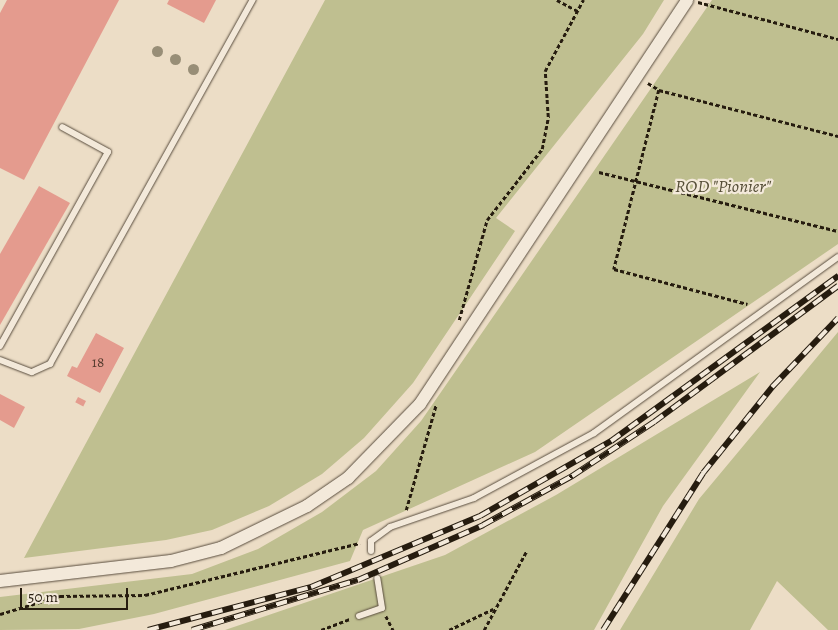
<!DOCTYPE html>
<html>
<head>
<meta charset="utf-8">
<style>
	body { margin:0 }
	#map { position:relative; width:838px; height:630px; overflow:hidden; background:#ecddc6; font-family:Alegreya,serif }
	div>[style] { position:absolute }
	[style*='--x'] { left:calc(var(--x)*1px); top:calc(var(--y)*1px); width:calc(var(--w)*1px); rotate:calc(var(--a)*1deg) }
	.green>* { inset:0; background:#bfbf90 }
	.building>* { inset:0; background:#e49b8e; transform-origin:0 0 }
	.path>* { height:2.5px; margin-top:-1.25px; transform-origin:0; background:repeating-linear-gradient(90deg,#261c0f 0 4px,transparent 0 6.5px) }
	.roads { filter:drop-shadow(0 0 1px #584c3d) drop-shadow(0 0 1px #584c3d) }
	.lane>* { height:6px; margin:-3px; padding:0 3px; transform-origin:3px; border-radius:3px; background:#f3e9da }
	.street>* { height:12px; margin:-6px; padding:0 6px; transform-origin:6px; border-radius:6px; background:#f3e9da }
	.rail>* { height:5.5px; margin-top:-2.75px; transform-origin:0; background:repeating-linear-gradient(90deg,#f3e9da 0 11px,#261c0f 0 22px); box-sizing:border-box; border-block:1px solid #261c0f }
	.trees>* { width:11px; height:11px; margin:-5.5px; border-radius:50%; background:#988e77 }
	span { translate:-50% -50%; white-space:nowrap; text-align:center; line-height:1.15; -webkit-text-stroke:4.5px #f3e9da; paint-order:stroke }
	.number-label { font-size:15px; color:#563c2f }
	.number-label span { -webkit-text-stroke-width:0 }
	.park-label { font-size:18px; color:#544d36; font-style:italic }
	.scale { position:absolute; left:20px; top:588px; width:108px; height:22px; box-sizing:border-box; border:2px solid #261c0f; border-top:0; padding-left:6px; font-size:15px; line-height:18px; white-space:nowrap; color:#261c0f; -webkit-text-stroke:4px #f3e9da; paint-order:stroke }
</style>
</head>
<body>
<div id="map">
	<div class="green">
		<i style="clip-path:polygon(325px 0,664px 0,643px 34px,496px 218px,515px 231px,413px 383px,364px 438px,322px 474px,269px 506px,212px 530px,166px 540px,24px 558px)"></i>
		<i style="clip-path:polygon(712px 0,838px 0,838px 244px,535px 452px,363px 530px,350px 561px,154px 614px,79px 629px,0 630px,0 597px,192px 574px,258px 549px,322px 512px,376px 471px,421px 421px)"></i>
		<i style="clip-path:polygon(838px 332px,838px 630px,828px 630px,777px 581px,750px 630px,620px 630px,699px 499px)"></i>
		<i style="clip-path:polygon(760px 372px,663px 506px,594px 630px,225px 630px,445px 555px,556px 495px)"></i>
	</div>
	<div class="building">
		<i style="clip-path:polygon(7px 0,119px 0,24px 180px,0 168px,0 13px)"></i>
		<i style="clip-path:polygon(169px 0,216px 0,204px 23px,167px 4px)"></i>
		<i style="clip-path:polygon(39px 186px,70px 203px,0 325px,0 254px)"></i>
		<i style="clip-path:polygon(96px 333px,124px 348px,100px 393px,67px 376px,72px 366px,77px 368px)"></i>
		<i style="clip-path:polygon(0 394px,25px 407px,14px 428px,0 420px)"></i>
		<i style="left:78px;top:397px;width:9px;height:6px;rotate:27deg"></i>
	</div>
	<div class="path">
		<i style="--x:557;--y:0;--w:24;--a:28"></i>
		<i style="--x:698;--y:2;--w:145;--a:14.8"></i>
		<i style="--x:648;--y:83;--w:13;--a:32"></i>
		<i style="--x:659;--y:90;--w:185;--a:14.4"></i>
		<i style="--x:659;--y:90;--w:185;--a:104.1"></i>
		<i style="--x:614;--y:269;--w:138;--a:14.7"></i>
		<i style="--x:599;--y:172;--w:246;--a:13.9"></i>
		<i style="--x:459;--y:320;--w:104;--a:-74.4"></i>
		<i style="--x:487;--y:220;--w:90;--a:-52.2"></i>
		<i style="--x:542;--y:149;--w:33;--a:-79"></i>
		<i style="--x:548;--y:117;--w:46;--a:-93.7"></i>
		<i style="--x:545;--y:71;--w:81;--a:-61.8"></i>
		<i style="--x:406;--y:510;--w:109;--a:-74.1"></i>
		<i style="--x:0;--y:614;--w:63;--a:-16.7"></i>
		<i style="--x:60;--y:596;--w:85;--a:-0.7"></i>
		<i style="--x:145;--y:595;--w:221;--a:-13.6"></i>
		<i style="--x:386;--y:616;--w:16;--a:63"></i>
		<i style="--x:321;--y:630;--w:31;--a:-21"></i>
		<i style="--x:449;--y:630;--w:49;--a:-25.5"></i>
		<i style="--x:484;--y:630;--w:89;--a:-61.7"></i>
	</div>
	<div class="roads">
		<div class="lane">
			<i style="--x:0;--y:346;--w:222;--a:-60.9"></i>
			<i style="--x:108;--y:152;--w:52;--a:-151.5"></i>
			<i style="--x:0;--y:360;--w:34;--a:21"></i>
			<i style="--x:32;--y:372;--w:20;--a:-24"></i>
			<i style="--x:50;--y:364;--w:417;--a:-60.9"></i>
			<i style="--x:371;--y:551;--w:10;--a:-90"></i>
			<i style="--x:371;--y:541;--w:24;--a:-36"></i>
			<i style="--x:390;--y:527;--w:89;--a:-19"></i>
			<i style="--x:474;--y:498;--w:136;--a:-28.4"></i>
			<i style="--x:594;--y:433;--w:301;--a:-35.8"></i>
			<i style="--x:359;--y:616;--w:24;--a:-19"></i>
			<i style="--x:382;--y:608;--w:30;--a:-99"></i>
		</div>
		<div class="street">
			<i style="--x:0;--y:581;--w:172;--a:-6.7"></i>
			<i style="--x:171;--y:561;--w:52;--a:-14.6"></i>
			<i style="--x:221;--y:548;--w:96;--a:-26"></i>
			<i style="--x:307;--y:506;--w:50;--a:-34.3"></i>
			<i style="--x:348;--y:478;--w:103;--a:-45.8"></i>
			<i style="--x:420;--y:404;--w:484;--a:-56.5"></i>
		</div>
	</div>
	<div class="rail">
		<i style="--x:148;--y:630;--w:169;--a:-14.8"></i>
		<i style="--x:311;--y:587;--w:183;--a:-22.8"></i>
		<i style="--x:480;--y:516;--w:151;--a:-29.8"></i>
		<i style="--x:611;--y:441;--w:281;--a:-36"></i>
		<i style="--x:192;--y:630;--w:173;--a:-16.8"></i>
		<i style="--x:358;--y:580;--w:137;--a:-23.7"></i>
		<i style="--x:483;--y:525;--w:102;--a:-28.8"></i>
		<i style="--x:572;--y:476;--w:98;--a:-33.4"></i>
		<i style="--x:654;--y:422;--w:229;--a:-36.5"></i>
		<i style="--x:603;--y:630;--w:186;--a:-57.5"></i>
		<i style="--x:703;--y:473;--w:112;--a:-51.2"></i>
		<i style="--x:773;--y:386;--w:94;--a:-46.3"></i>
	</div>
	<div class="trees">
		<i style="left:157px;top:51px"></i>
		<i style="left:175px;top:59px"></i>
		<i style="left:193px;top:69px"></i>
	</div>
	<div class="number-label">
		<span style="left:98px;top:363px">18</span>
	</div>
	<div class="park-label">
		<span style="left:723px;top:186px">ROD "Pionier"</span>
	</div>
	<div class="scale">50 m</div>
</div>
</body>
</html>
